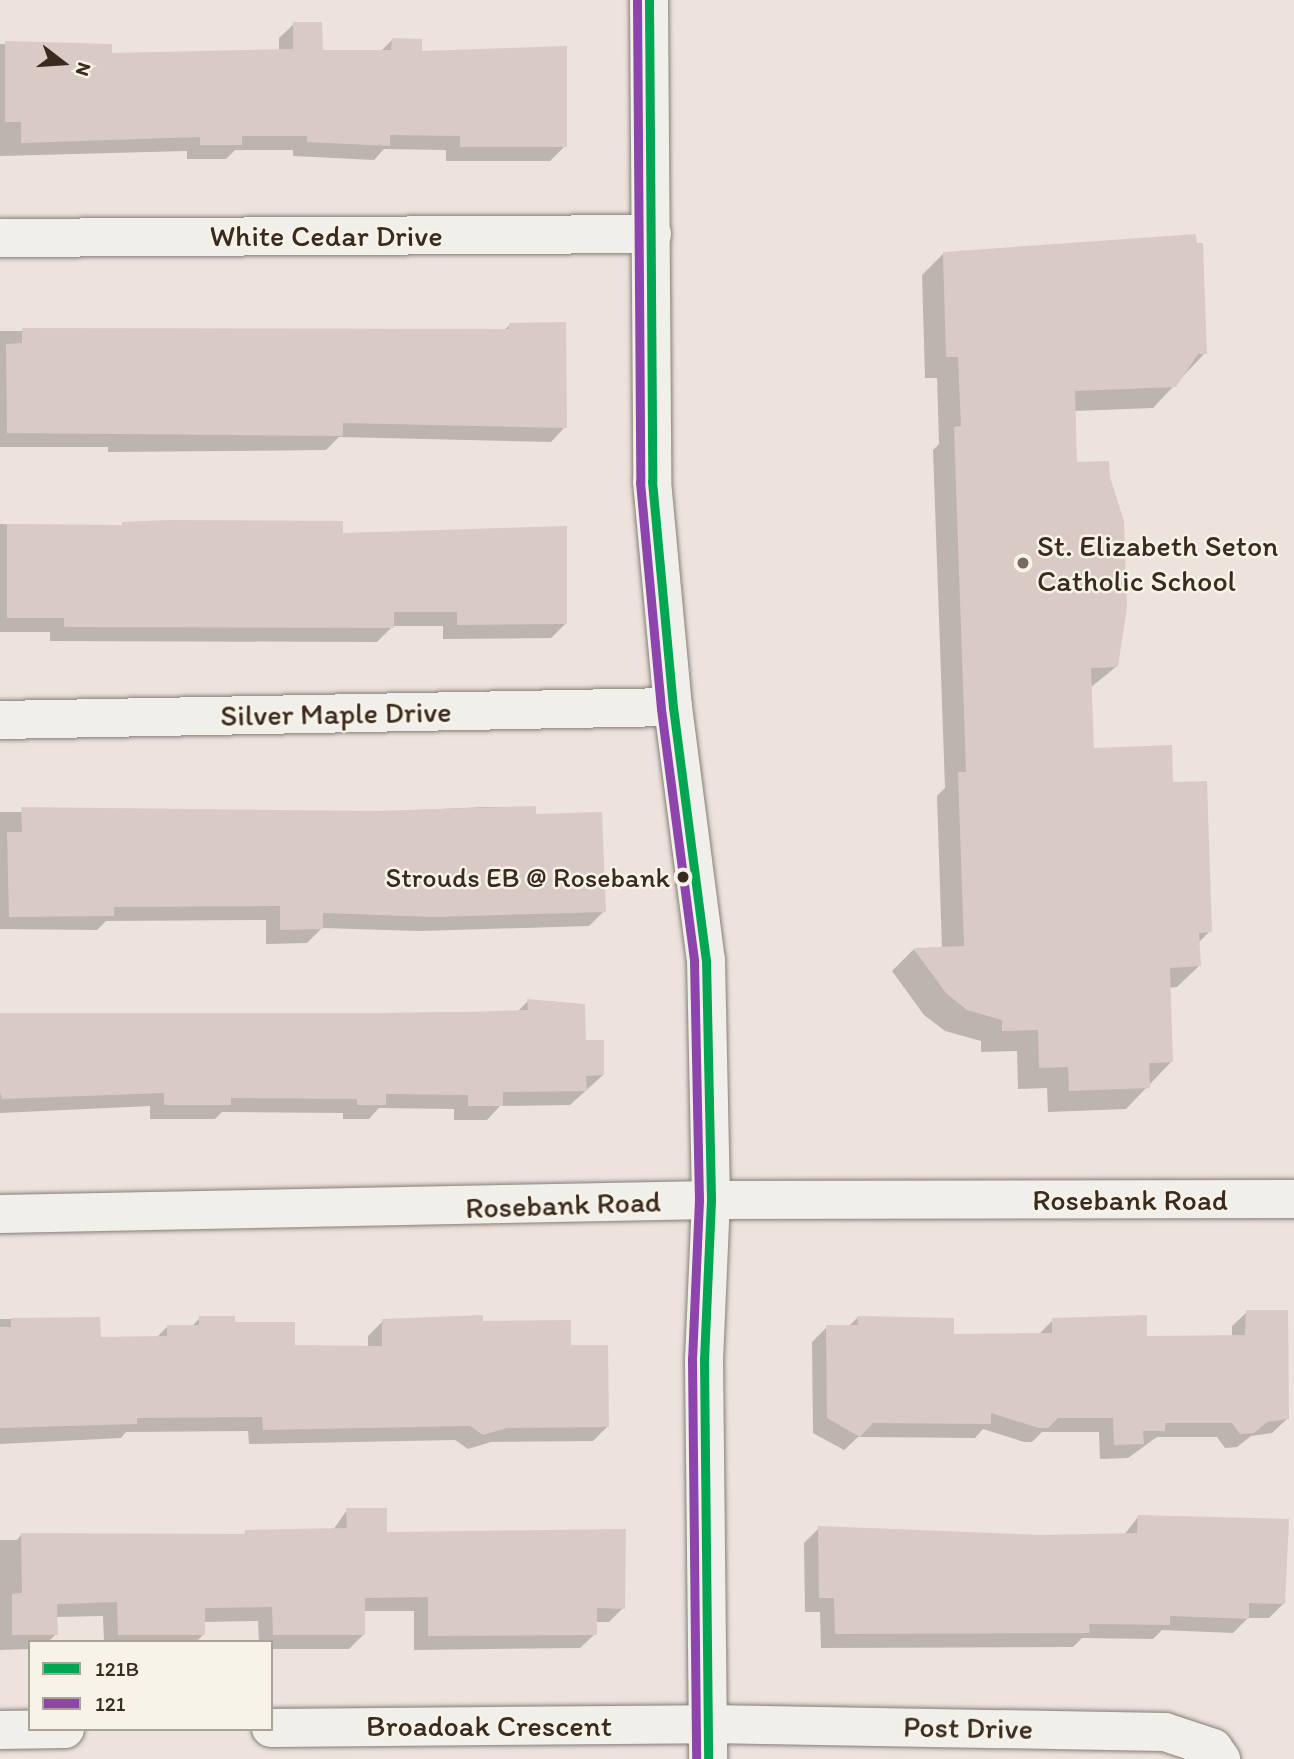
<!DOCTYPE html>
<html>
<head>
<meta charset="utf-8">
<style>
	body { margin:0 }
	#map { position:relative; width:1294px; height:1759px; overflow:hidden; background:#ede2dc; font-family:Itim,sans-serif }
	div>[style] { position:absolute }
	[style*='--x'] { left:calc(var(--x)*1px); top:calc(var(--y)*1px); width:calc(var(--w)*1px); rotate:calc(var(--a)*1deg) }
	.shadow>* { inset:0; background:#0003 }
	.building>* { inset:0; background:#dacac5 }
	.roads { filter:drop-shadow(0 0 2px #867e78) drop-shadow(0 0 2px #867e78) }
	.street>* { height:38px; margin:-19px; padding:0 19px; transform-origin:19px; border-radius:19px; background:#f1efea }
	.secondary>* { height:38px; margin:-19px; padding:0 19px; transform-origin:19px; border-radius:19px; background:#f1efea }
	.bus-1>* { height:9px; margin:-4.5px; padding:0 4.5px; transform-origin:4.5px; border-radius:4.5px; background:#00a651 }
	.bus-2>* { height:9px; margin:-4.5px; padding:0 4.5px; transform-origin:4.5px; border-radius:4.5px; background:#8e44ad }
	.dots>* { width:19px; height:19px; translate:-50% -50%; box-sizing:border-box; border:4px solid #f7f3e8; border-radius:50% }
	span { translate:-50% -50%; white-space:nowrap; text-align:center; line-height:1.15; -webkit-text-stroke:5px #f7f3e8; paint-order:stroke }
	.bus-label { font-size:28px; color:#3b2a1e }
	.right { translate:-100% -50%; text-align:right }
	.street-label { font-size:30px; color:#3b2a1e }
	.poi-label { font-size:30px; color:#3b2a1e }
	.left { translate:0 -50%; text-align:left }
	.legend { position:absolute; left:28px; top:1640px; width:245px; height:91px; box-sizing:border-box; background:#f7f3e8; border:2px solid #aca397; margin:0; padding:9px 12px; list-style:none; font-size:21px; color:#3b2a1e }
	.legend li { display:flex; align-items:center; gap:14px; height:35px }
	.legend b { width:35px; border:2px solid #aca397 }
	.north { position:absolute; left:28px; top:28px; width:70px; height:70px; -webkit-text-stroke:5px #f7f3e8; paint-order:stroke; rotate:107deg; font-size:19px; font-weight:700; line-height:28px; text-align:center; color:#3b2a1e }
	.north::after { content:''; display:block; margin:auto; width:24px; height:32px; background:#3b2a1e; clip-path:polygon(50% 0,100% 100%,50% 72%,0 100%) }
</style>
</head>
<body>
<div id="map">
	<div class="shadow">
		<i style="clip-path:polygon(294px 24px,321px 52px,380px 52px,392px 40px,420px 52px,565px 146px,550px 161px,446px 161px,446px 150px,384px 149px,374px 160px,293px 156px,293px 150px,235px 150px,226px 159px,187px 159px,187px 151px,0 156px,0 44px,110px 46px,110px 54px,279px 51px,279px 38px)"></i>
		<i style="clip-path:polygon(944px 253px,1205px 353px,1153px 408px,1074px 411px,1076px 463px,1117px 666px,1090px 688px,1092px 750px,1172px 784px,1210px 931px,1198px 943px,1199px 966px,1177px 987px,1169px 988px,1172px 1061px,1126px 1109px,1048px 1112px,1047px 1088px,1018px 1089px,1017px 1051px,981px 1052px,981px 1041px,945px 1031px,924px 1015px,892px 971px,913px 950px,942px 949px,937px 796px,945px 788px,933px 450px,939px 444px,937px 378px,925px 378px,922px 275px)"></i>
		<i style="clip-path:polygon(510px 325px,565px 427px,551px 442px,339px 437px,326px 450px,108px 452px,108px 447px,0 447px,0 331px,504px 330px)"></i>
		<i style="clip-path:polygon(0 524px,119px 527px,123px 524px,341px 535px,566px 623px,551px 638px,443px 639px,443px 626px,393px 626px,377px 642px,50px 641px,50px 632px,0 632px)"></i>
		<i style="clip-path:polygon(485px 807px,534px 807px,534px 816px,604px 911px,589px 926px,419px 931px,322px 928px,307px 943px,266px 944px,266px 920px,106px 921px,97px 930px,0 929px,0 812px,374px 812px)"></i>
		<i style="clip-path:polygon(528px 1001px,554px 1001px,603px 1075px,570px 1105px,500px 1106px,487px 1120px,454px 1120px,454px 1109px,379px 1108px,369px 1119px,343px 1119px,343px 1113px,222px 1112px,215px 1119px,150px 1119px,150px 1106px,0 1113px,0 1016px,517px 1012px)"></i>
		<i style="clip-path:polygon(1247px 1312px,1287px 1419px,1272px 1433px,1251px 1436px,1237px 1447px,1225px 1448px,1217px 1437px,1157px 1437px,1128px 1458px,1100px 1459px,1099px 1432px,1042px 1432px,1032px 1442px,1024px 1442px,983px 1429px,975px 1438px,858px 1437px,844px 1450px,813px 1433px,812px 1342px,827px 1327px,848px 1327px,858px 1317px,952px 1336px,1038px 1335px,1053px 1320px,1145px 1338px,1232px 1337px,1232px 1326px)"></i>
		<i style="clip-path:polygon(200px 1318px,233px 1324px,293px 1347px,368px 1347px,368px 1336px,383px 1321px,481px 1323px,570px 1347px,607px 1427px,593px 1441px,491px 1442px,468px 1449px,455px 1440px,249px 1444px,248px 1431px,126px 1432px,121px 1438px,0 1444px,0 1319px,99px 1319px,99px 1339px,156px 1338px,167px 1327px,191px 1327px)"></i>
		<i style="clip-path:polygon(347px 1510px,385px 1534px,623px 1608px,609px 1622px,595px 1622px,595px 1634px,580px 1648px,414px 1650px,414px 1611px,363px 1611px,363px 1635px,349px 1649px,271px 1649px,271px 1642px,259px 1642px,258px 1621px,204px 1622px,204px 1634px,196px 1642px,104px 1642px,103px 1616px,56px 1617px,56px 1634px,48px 1642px,30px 1642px,30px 1649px,0 1650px,0 1540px,17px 1540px,21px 1535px,242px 1536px,246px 1532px,333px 1530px)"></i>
		<i style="clip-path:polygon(1138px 1517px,1284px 1603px,1269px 1618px,1248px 1618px,1233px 1633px,1162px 1630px,1153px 1639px,1082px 1638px,1073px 1647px,821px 1648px,820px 1612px,805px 1612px,804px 1543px,819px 1528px,1040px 1537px,1124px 1535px)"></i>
	</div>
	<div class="building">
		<i style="clip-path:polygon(293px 22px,322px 22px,323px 50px,391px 50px,392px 38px,422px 39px,422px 51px,567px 46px,567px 147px,460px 147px,460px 136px,390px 135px,390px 146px,307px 142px,307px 136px,242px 136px,242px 145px,200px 145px,200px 137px,21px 143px,21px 122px,5px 122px,5px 41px,112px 44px,112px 53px,293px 49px)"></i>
		<i style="clip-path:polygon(1196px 234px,1197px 243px,1203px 243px,1207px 354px,1198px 354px,1176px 387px,1075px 391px,1077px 462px,1109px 461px,1110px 477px,1124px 521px,1127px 607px,1118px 667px,1091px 668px,1094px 748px,1172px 745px,1173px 782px,1207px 781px,1212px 932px,1199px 933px,1201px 966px,1170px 968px,1173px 1062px,1149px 1063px,1150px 1088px,1069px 1091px,1068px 1067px,1039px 1068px,1038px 1030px,1002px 1031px,1002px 1020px,967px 1010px,946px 993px,913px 948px,964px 946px,958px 772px,966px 772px,954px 427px,961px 426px,958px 357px,946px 357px,943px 252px)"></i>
		<i style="clip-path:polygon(566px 322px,567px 428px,343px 423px,343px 436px,7px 433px,6px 344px,22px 343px,22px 328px,509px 329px,509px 323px)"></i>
		<i style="clip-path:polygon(170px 520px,343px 521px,343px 533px,567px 526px,567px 624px,457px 625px,457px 612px,394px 612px,394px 628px,64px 627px,64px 618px,7px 618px,7px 524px,122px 525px,122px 522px)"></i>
		<i style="clip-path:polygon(536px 806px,536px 814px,602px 812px,606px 912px,434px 917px,323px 913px,323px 929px,280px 930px,280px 906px,114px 907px,114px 916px,9px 917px,7px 832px,22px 832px,21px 807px,374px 811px)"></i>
		<i style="clip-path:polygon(527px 999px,585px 1004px,586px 1040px,604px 1040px,604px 1075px,586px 1076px,587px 1091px,503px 1092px,503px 1106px,468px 1106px,468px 1095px,386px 1094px,386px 1105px,357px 1105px,357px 1099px,231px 1098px,231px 1105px,164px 1105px,164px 1093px,2px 1099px,0 1092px,0 1013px,434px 1013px,528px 1010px)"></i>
		<i style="clip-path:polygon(1246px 1310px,1288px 1310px,1289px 1419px,1267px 1422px,1254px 1433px,1240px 1434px,1232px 1423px,1165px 1423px,1165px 1431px,1143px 1431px,1144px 1444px,1114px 1445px,1113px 1418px,1058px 1418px,1048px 1428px,1039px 1428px,991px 1413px,991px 1424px,873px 1423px,860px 1437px,827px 1418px,826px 1325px,858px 1325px,857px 1316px,954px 1318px,954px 1334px,1052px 1333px,1052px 1318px,1147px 1315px,1147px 1336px,1245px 1335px)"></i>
		<i style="clip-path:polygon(483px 1315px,483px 1321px,571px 1320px,571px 1345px,608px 1345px,609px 1427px,507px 1428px,483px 1435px,470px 1426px,263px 1430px,262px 1417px,137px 1418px,137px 1424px,0 1428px,0 1327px,11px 1327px,11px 1318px,100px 1317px,101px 1337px,167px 1336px,167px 1325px,199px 1325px,199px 1316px,235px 1316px,235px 1322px,295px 1322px,295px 1345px,382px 1346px,382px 1319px)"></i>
		<i style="clip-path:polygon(346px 1508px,387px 1508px,387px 1532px,626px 1529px,625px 1609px,597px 1608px,597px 1635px,428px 1636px,428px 1597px,365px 1598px,365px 1635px,273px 1635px,272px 1607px,205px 1608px,205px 1635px,118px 1635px,117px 1602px,57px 1604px,58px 1635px,12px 1635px,12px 1594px,22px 1593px,21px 1533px,245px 1534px,245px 1530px,347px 1528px)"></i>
		<i style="clip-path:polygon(1138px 1515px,1289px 1519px,1285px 1604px,1249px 1603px,1249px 1619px,1170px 1616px,1170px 1625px,1089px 1624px,1090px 1633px,835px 1634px,834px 1598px,819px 1598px,818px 1526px,1040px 1535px,1137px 1533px)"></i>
	</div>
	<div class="roads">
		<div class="street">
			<i style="--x:0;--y:238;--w:652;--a:-0.35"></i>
			<i style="--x:0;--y:720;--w:673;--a:-1.11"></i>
			<i style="--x:271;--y:1728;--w:437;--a:-0.5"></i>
			<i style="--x:708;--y:1724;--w:457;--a:1"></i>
			<i style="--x:1165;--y:1732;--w:51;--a:18.4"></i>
			<i style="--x:1213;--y:1748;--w:14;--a:54"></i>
			<i style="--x:0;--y:1730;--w:65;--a:-0.9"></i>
		</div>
		<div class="secondary">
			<i style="--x:649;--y:0;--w:481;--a:89.6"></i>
			<i style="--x:652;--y:481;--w:227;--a:84.7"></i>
			<i style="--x:673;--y:707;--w:255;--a:82.6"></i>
			<i style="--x:706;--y:960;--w:240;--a:88.8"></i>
			<i style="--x:711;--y:1200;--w:159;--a:92.5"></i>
			<i style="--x:704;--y:1359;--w:400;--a:89.4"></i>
			<i style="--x:0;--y:1214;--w:711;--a:-1.13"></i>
			<i style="--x:711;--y:1200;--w:583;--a:-0.1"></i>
		</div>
	</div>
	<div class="bus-1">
		<i style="--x:649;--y:0;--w:481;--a:89.6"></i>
		<i style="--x:652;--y:481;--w:227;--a:84.7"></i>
		<i style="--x:673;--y:707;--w:255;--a:82.6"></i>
		<i style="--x:706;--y:960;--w:240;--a:88.8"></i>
		<i style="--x:711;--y:1200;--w:159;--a:92.5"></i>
		<i style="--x:704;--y:1359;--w:400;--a:89.4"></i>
	</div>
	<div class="bus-2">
		<i style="--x:637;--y:0;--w:482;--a:89.6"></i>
		<i style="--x:640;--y:482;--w:228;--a:84.7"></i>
		<i style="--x:661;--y:709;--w:254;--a:82.5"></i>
		<i style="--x:694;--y:961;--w:239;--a:88.8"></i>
		<i style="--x:699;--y:1200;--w:159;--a:92.5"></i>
		<i style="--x:692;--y:1359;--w:400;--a:89.4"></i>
	</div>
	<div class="dots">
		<i style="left:1023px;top:563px;background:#796a60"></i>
		<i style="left:683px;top:877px;background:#3b2a1e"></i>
	</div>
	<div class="bus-label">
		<span class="right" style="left:670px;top:877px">Strouds EB @ Rosebank</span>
	</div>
	<div class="street-label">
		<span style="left:326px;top:236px">White Cedar Drive</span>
		<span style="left:336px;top:714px;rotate:-1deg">Silver Maple Drive</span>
		<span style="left:1130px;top:1200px">Rosebank Road</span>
		<span style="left:563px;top:1205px;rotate:-2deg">Rosebank Road</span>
		<span style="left:489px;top:1726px">Broadoak Crescent</span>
		<span style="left:968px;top:1728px;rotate:1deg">Post Drive</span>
	</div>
	<div class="poi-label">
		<span class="left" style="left:1037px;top:563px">St. Elizabeth Seton<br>Catholic School</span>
	</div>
	<ul class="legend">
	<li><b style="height:9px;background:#00a651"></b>121B</li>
	<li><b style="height:9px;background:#8e44ad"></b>121</li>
	</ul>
	<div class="north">N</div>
</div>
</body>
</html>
